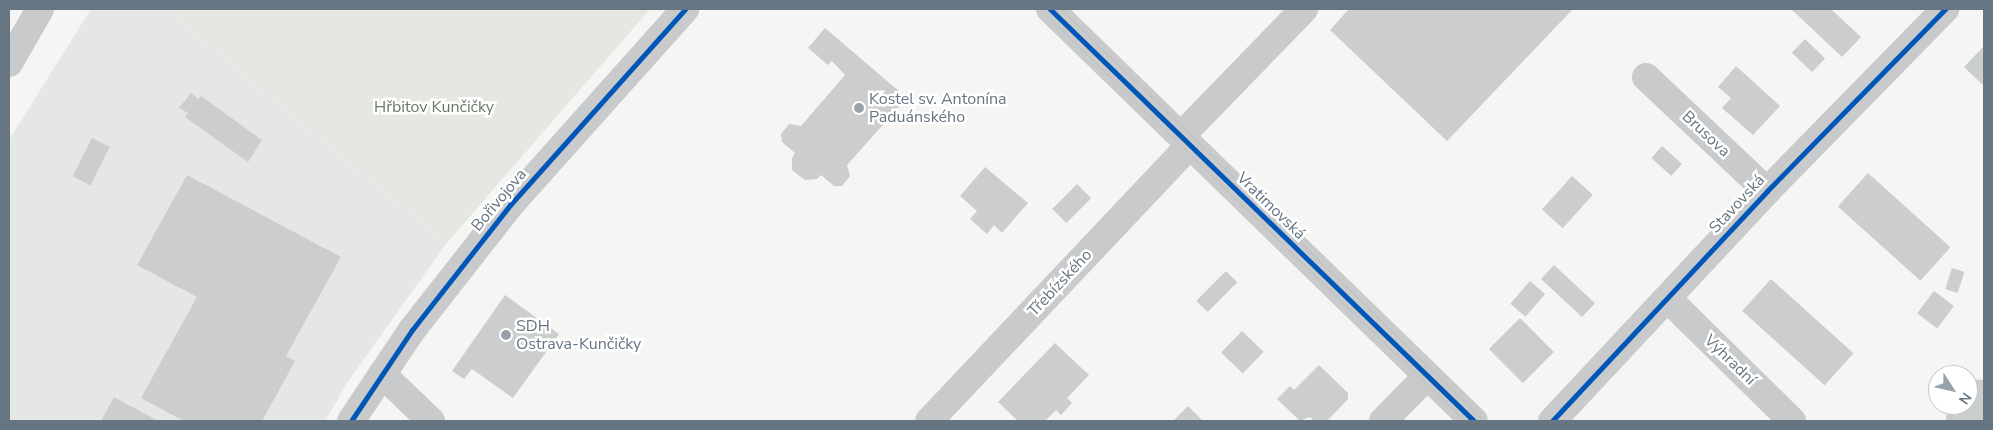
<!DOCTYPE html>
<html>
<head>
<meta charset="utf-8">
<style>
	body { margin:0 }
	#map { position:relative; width:1993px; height:430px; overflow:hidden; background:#f5f5f3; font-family:"Nunito Sans",sans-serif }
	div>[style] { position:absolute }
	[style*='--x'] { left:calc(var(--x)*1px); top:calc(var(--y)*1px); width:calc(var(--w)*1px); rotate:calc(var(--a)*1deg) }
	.built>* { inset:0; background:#e5e6e6 }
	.green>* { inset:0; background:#e4e7e2 }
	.building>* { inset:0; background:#cccdcd; transform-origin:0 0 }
	.minor>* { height:28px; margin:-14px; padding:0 14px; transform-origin:14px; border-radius:14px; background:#c9cacb }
	.tram>* { height:1px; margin:-0.5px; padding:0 0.5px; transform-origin:0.5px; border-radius:0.5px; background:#bfc0c1 }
	.cycleway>* { height:5px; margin:-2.5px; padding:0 2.5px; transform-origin:2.5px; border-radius:2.5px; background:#0057b8 }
	.dots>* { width:14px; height:14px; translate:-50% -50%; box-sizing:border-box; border:2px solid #fff; border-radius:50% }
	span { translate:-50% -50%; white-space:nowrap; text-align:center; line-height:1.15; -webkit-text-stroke:5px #fff; paint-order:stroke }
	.poi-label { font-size:16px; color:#667582 }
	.left { translate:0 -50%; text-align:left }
	.park-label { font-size:16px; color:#687a65 }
	.street-label { font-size:16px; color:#667582 }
	.frame { position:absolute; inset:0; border:10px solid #667582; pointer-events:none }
	.north { position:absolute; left:1928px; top:365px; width:50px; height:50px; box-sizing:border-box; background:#fff; border:1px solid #c2c8cd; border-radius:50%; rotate:125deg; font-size:14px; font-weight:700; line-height:20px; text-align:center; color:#667582 }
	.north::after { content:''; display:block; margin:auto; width:18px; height:22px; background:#98a2aa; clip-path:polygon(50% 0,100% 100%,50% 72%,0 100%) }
</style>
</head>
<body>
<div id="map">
	<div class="built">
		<i style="clip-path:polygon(91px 9px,165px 9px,446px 244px,347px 383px,325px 421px,9px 421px,9px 140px)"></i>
	</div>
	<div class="green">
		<i style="clip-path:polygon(165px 9px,650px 9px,446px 244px)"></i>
	</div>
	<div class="building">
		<i style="clip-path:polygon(1349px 9px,1573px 9px,1447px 141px,1330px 30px)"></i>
		<i style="clip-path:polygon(1791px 9px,1831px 9px,1861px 37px,1842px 57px)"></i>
		<i style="clip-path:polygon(825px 28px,907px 98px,847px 165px,850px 176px,842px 186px,834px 186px,821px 175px,817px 179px,805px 180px,792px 170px,792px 158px,795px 153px,782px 142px,781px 134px,789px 124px,801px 126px,845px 75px,832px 61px,828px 65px,808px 48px)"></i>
		<i style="left:1805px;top:39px;width:28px;height:19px;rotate:44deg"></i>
		<i style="clip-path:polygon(1984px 46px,1984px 86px,1964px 67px)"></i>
		<i style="clip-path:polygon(1736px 66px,1780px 106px,1753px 135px,1722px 108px,1731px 98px,1718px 87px)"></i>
		<i style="clip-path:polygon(191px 93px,198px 99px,201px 96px,262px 140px,248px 162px,185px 117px,188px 113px,179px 108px)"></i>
		<i style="left:92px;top:138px;width:20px;height:43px;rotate:27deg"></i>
		<i style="left:1662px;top:146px;width:27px;height:16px;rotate:42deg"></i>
		<i style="clip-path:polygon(985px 167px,1028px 203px,1002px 233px,994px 225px,987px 234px,970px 219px,977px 211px,960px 196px)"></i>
		<i style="left:1868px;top:173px;width:111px;height:45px;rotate:42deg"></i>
		<i style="clip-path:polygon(187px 175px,341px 257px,286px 356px,295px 361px,262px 421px,184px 421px,141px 398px,197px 297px,137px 265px)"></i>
		<i style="left:1572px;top:176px;width:28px;height:45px;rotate:42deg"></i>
		<i style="left:1077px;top:184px;width:20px;height:35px;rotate:45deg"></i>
		<i style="left:1554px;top:265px;width:56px;height:19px;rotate:43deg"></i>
		<i style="left:1952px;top:268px;width:13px;height:22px;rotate:18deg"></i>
		<i style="left:1226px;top:271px;width:16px;height:42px;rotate:45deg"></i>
		<i style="left:1771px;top:279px;width:111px;height:43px;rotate:42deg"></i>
		<i style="left:1530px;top:281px;width:20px;height:30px;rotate:41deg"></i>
		<i style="left:1934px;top:291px;width:25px;height:28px;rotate:37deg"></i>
		<i style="clip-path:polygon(505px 295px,559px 334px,513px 398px,472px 369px,464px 379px,452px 371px)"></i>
		<i style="left:1520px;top:318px;width:48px;height:44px;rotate:45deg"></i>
		<i style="left:1242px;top:331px;width:30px;height:30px;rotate:44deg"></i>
		<i style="clip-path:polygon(1055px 343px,1089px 375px,1067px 398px,1072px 403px,1061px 415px,1056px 410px,1045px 421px,1018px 421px,998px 402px)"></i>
		<i style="clip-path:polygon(1319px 365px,1348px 393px,1348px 399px,1327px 421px,1314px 421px,1310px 417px,1300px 421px,1277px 399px,1290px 386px,1294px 390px)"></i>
		<i style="clip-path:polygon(1968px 379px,1984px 380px,1984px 421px,1946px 421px,1947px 405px,1968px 405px)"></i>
		<i style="clip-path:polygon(114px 397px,158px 421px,101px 421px)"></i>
		<i style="clip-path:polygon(1188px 406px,1203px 421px,1173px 421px)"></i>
	</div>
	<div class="minor">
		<i style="--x:1050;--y:9;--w:591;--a:44.18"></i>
		<i style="--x:9;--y:63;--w:62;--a:-60.1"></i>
		<i style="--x:1646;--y:77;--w:166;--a:43.3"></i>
		<i style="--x:1181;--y:136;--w:177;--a:-45.9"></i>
		<i style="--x:1668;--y:299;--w:174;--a:44.5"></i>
		<i style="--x:382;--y:374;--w:68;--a:43.8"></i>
		<i style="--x:351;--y:421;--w:110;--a:-56.2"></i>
		<i style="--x:412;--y:330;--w:159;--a:-51.9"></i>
		<i style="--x:510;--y:205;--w:263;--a:-48.2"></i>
		<i style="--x:929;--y:421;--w:380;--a:-46.6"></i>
		<i style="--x:1383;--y:421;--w:63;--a:-45.6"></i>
		<i style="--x:1552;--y:421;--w:315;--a:-46.9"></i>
		<i style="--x:1767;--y:191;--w:255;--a:-45.6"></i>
	</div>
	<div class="tram">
		<i style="--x:1040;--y:9;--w:592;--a:44.11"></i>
		<i style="--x:1061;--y:9;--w:590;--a:44.25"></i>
	</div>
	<div class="cycleway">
		<i style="--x:1050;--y:9;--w:591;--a:44.18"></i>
		<i style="--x:351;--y:421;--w:110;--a:-56.2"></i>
		<i style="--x:412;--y:330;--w:159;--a:-51.9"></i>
		<i style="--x:510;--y:205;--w:263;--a:-48.2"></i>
		<i style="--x:1552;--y:421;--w:315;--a:-46.9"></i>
		<i style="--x:1767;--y:191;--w:255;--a:-45.6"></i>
	</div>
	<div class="dots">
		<i style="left:859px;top:108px;background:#98a2aa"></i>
		<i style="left:506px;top:335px;background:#98a2aa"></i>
	</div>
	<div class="poi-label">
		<span class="left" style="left:869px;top:108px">Kostel sv. Antonína<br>Paduánského</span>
		<span class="left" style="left:516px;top:335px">SDH<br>Ostrava-Kunčičky</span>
	</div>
	<div class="park-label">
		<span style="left:434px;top:107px">Hřbitov Kunčičky</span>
	</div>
	<div class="street-label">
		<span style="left:1706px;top:134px;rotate:43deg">Brusova</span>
		<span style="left:499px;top:200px;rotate:-50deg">Bořivojova</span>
		<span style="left:1737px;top:204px;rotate:-47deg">Stavovská</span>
		<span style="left:1271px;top:206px;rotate:44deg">Vratimovská</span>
		<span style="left:1060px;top:283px;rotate:-47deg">Třebízského</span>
		<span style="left:1730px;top:360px;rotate:44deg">Výhradní</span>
	</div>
	<div class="frame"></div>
	<div class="north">N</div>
</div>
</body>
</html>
